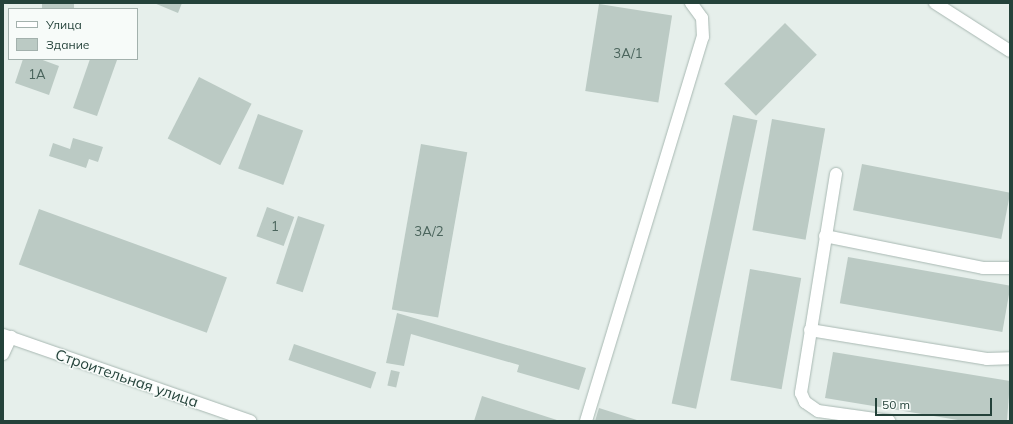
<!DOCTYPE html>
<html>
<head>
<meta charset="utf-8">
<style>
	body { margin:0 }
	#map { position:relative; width:1013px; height:424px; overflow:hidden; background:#e6efeb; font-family:Mulish,sans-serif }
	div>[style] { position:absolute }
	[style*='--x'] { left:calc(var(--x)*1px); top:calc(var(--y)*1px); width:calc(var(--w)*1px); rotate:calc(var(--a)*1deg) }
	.building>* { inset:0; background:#bbcac4; transform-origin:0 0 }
	.roads { filter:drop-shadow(0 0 1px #a8b8b2) drop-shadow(0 0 1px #a8b8b2) }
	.minor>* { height:12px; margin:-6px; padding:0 6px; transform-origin:6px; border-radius:6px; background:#fff }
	span { translate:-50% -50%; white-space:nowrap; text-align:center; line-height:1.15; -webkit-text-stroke:3px #f7fbf9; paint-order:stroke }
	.number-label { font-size:13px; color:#4a645c }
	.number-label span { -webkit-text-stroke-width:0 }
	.street-label { font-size:15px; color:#24423a }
	.frame { position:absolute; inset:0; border:4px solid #24423a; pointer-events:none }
	.legend { position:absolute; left:8px; top:8px; width:130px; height:52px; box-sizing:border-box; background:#f7fbf9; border:1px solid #a3b1ad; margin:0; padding:5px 7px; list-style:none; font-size:12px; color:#24423a }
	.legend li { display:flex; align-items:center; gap:8px; height:20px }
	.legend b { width:20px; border:1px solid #a3b1ad }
	.scale { position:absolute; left:875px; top:398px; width:117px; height:18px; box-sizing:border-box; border:2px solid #24423a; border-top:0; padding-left:5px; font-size:12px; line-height:14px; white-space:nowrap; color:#24423a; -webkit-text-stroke:3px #f7fbf9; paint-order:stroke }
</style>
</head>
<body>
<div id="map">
	<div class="building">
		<i style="left:42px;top:3px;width:32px;height:6px"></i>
		<i style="clip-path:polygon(154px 3px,182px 3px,178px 13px)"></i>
		<i style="left:599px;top:4px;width:74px;height:88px;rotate:9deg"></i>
		<i style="left:785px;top:23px;width:45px;height:86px;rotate:45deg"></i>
		<i style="clip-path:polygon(23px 59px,40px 59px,59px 66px,49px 95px,15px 83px)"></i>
		<i style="clip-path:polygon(90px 59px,117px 60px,97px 116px,73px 108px)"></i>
		<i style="left:199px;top:77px;width:59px;height:69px;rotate:27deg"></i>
		<i style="left:258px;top:114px;width:48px;height:58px;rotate:20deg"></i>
		<i style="left:733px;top:115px;width:25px;height:295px;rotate:12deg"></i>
		<i style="left:772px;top:119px;width:54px;height:113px;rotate:10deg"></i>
		<i style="clip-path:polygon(73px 138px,103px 147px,98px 162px,89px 159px,86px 168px,49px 156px,53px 143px,70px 149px)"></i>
		<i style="left:421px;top:144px;width:47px;height:168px;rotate:10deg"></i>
		<i style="left:862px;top:164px;width:151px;height:47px;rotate:11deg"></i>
		<i style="left:267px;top:207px;width:29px;height:31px;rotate:20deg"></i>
		<i style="left:39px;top:209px;width:200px;height:59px;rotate:20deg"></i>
		<i style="left:298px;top:216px;width:28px;height:71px;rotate:18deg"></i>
		<i style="left:848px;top:257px;width:165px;height:47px;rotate:10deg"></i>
		<i style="left:750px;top:269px;width:52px;height:113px;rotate:10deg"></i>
		<i style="clip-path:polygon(397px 313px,586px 368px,579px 390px,517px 372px,519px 365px,411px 334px,404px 366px,386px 363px)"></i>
		<i style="left:294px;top:344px;width:87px;height:17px;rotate:19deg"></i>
		<i style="clip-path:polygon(833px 352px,1010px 381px,1007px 421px,964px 421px,825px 398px)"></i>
		<i style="left:391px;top:370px;width:9px;height:16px;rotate:13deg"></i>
		<i style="clip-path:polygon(482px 396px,560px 421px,474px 421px)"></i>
		<i style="clip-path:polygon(599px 408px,640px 421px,595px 421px)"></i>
	</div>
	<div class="roads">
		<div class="minor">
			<i style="--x:935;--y:3;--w:89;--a:32.6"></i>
			<i style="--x:836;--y:174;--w:222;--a:99.1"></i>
			<i style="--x:801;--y:393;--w:10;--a:66"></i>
			<i style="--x:805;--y:402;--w:16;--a:35"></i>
			<i style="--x:818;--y:411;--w:72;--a:8"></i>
			<i style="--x:825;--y:236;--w:161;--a:11.4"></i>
			<i style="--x:983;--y:268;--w:27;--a:0"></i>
			<i style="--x:810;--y:330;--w:179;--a:9.3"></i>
			<i style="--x:987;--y:359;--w:23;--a:-2"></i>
			<i style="--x:3;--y:335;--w:262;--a:19.2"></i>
			<i style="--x:3;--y:354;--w:19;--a:-65"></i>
			<i style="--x:586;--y:421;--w:401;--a:-73.1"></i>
			<i style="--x:703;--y:37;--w:19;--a:-93"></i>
			<i style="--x:702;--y:18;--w:19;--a:-126"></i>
		</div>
	</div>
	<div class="number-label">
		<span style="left:628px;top:53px">3А/1</span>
		<span style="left:37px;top:74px">1А</span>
		<span style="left:275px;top:226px">1</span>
		<span style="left:429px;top:231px">3А/2</span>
	</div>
	<div class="street-label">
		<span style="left:127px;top:378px;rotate:19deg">Строительная улица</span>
	</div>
	<div class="frame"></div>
	<ul class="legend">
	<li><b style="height:5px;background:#fff"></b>Улица</li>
	<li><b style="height:11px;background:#bbcac4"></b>Здание</li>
	</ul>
	<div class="scale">50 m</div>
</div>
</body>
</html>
